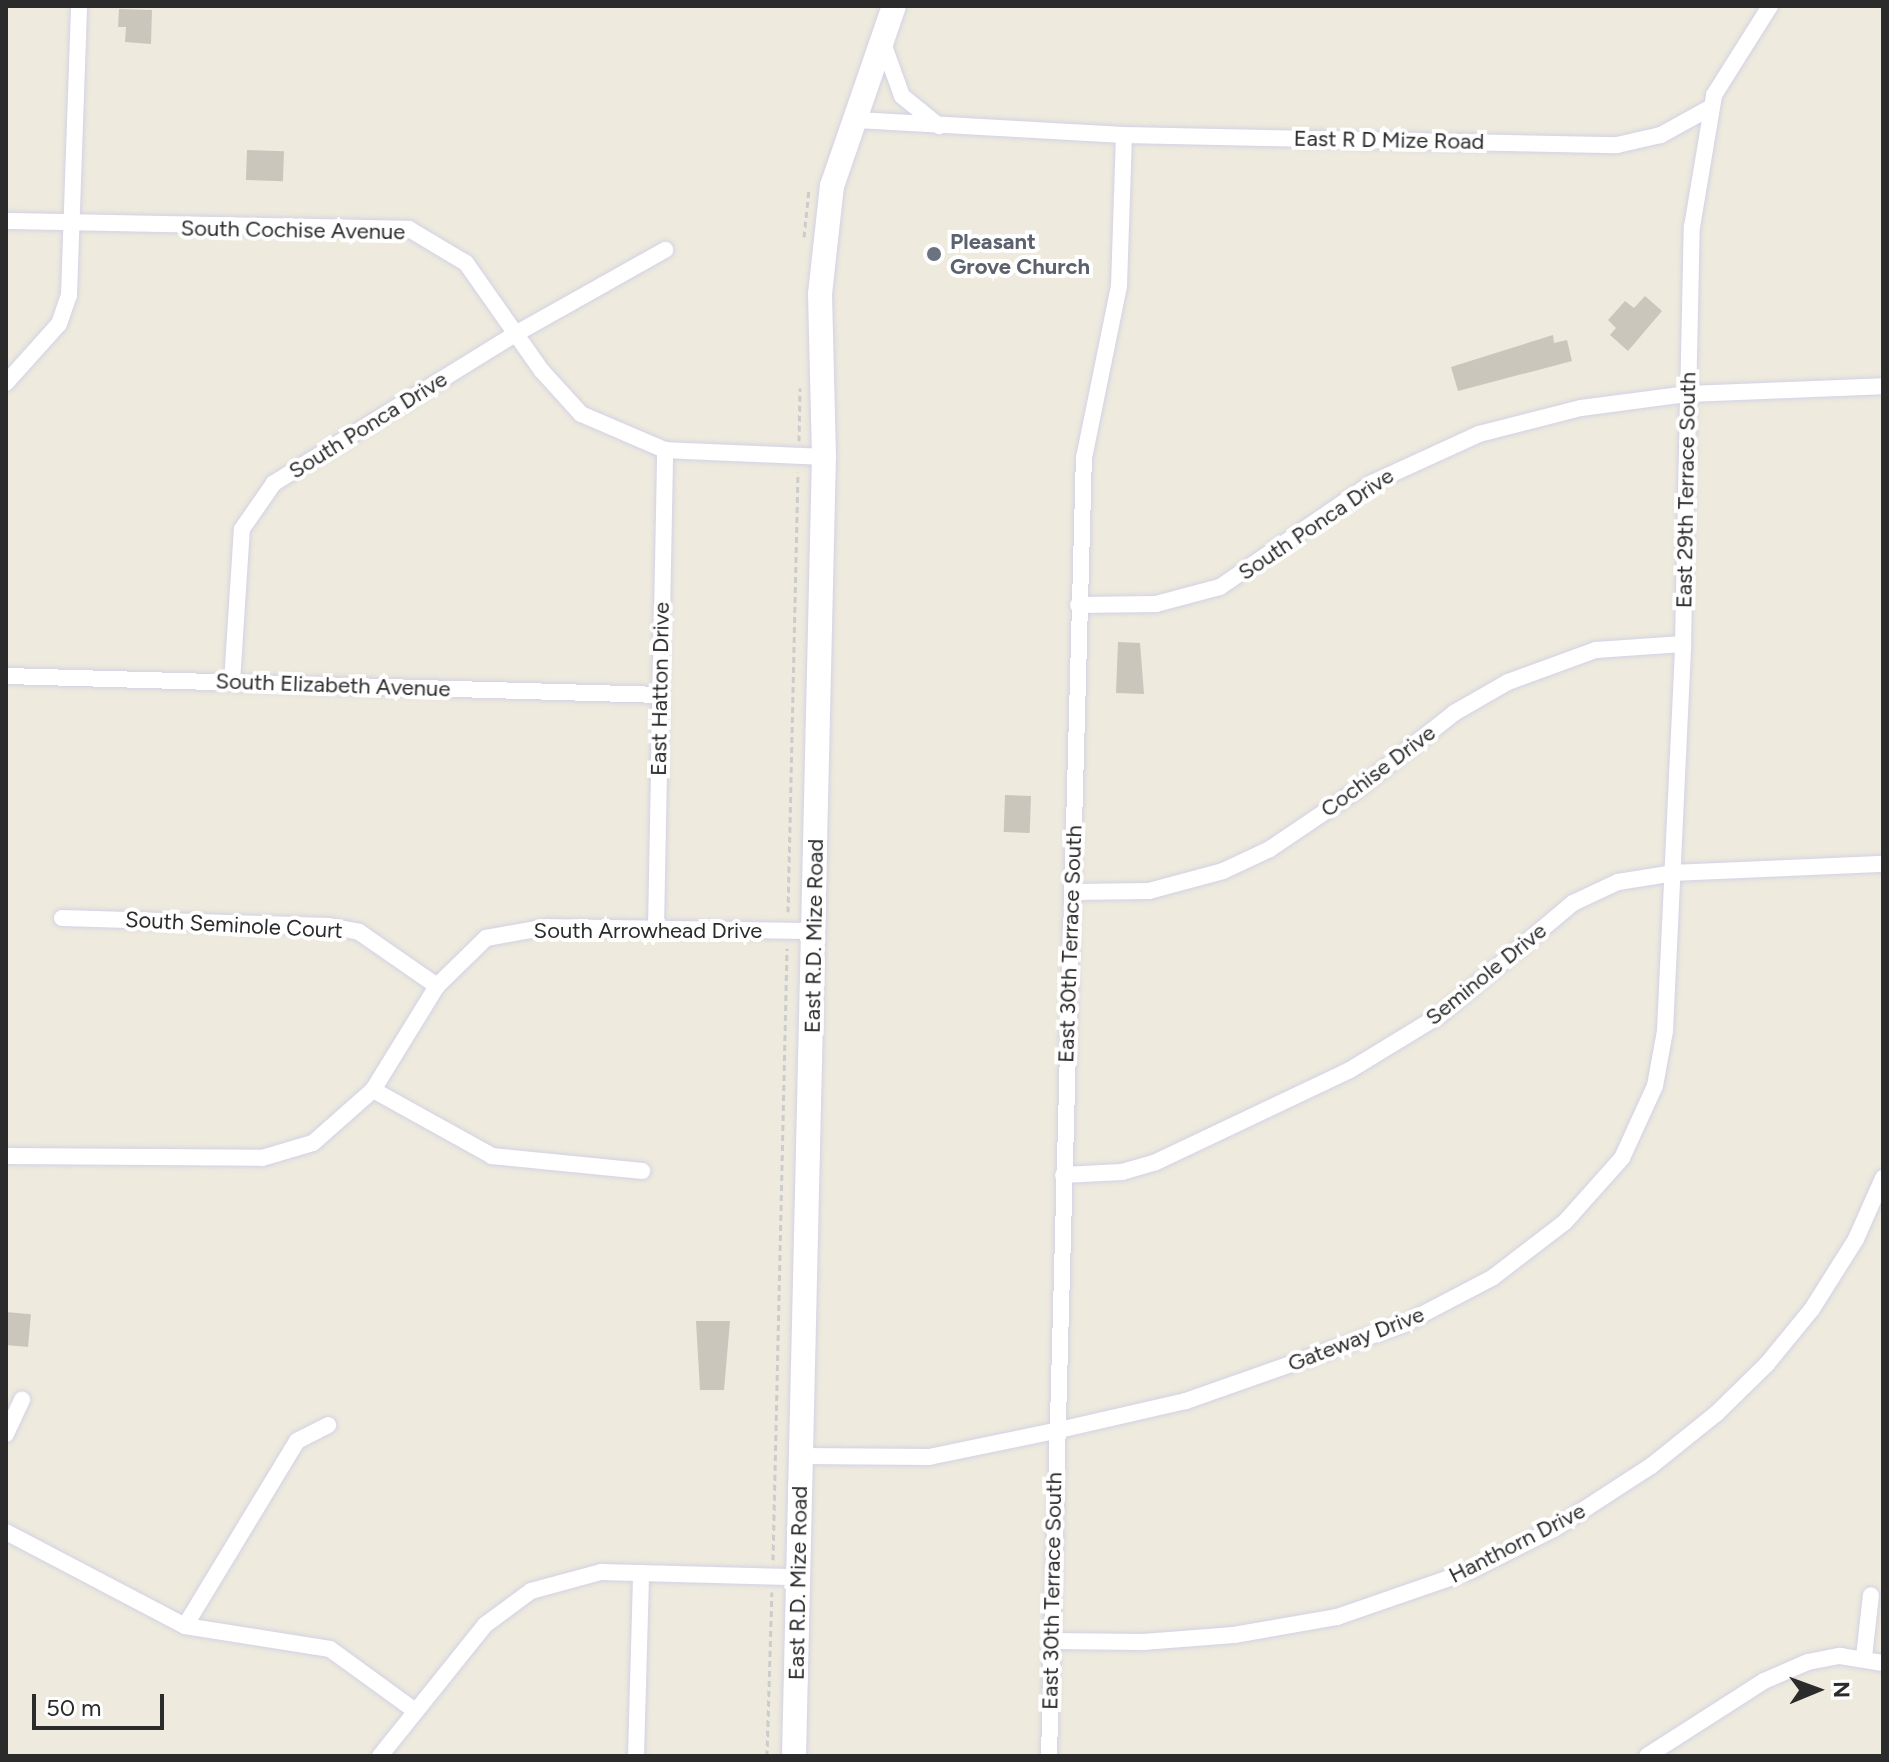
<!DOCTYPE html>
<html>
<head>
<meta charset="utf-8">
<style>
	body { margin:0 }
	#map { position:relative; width:1889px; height:1762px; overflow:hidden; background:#eeeadd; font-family:Figtree,sans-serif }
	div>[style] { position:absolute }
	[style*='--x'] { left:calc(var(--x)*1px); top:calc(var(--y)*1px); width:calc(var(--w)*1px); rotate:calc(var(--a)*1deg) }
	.building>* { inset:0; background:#cac6bc; transform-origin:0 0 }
	.path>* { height:3px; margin-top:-1.5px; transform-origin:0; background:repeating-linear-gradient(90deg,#ccc 0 6px,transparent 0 10px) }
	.roads { filter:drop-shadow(0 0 2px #d2d2e5) drop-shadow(0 0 2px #d2d2e5) }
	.street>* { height:16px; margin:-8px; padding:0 8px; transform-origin:8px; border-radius:8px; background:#fff }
	.secondary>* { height:24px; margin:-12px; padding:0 12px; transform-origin:12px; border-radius:12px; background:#fff }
	.dots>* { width:22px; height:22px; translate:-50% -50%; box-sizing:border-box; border:4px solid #fff; border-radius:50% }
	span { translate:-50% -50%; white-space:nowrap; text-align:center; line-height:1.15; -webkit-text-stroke:8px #fff; paint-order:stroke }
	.street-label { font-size:22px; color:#2b2b2b }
	.worship-label { font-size:22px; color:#5b616d; font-weight:700 }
	.left { translate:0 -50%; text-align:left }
	.frame { position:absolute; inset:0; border:8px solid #2b2b2b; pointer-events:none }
	.north { position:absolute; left:1777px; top:1650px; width:80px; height:80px; -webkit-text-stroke:6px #fff; paint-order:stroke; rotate:89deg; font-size:22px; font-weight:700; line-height:32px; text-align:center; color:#2b2b2b }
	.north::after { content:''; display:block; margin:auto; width:28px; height:36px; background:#2b2b2b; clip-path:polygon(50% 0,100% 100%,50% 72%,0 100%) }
	.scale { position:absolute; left:32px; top:1694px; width:132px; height:36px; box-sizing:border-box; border:4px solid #2b2b2b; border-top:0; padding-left:10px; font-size:24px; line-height:28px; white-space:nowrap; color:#2b2b2b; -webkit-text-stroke:6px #fff; paint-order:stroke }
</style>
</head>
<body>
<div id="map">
	<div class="building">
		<i style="clip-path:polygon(119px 9px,152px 10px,151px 44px,125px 42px,126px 27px,118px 27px)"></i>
		<i style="left:247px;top:150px;width:37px;height:30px;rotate:2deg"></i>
		<i style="clip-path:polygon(1645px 296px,1662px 311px,1628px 351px,1610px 335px,1616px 328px,1608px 320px,1625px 301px,1634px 308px)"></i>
		<i style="clip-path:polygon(1553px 335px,1554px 343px,1567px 340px,1572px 361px,1458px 391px,1451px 367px)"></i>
		<i style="clip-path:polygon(1118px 642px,1140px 643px,1144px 694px,1116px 693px)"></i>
		<i style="left:1005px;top:795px;width:26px;height:37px;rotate:2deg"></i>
		<i style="left:6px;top:1312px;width:25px;height:33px;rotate:5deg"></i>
		<i style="clip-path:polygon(696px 1321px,730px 1321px,724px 1390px,700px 1390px)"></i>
	</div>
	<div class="path">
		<i style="--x:804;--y:237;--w:48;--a:-84.1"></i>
		<i style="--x:799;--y:441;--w:53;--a:-88.9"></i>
		<i style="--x:788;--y:912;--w:440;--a:-88.7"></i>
		<i style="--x:773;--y:1560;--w:612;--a:-88.69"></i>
		<i style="--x:767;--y:1756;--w:164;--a:-88.3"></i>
	</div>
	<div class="roads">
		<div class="street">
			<i style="--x:884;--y:46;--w:53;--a:70.2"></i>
			<i style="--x:902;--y:96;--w:48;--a:39"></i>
			<i style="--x:857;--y:120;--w:267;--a:3.2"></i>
			<i style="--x:1124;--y:135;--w:493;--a:1.2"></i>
			<i style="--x:1617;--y:145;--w:45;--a:-12.8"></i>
			<i style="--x:1661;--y:135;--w:56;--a:-28.9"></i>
			<i style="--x:6;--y:221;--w:403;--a:1.1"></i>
			<i style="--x:409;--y:229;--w:66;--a:30.8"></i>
			<i style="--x:466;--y:263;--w:132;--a:54.9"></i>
			<i style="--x:542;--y:371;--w:58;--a:47.8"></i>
			<i style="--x:581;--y:414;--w:91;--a:23.2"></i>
			<i style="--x:665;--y:450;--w:159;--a:2.5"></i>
			<i style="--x:6;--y:383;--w:79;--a:-48.1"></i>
			<i style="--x:59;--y:324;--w:31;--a:-71"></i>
			<i style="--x:69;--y:295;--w:289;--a:-88"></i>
			<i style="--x:1078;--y:605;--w:78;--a:-0.7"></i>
			<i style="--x:1156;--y:604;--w:66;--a:-14.9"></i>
			<i style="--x:1220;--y:587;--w:184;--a:-34.4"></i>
			<i style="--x:1372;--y:483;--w:118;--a:-24.6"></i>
			<i style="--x:1479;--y:434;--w:105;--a:-14.3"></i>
			<i style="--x:1581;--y:408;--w:108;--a:-7.5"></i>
			<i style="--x:1688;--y:394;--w:195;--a:-2.3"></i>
			<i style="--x:6;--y:676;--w:654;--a:1.66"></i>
			<i style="--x:232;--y:682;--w:153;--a:-86.3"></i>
			<i style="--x:242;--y:529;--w:56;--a:-55.2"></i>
			<i style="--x:274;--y:483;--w:286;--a:-31.7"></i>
			<i style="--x:517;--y:333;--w:170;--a:-29.3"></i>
			<i style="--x:1072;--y:892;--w:77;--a:-0.7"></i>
			<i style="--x:1149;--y:891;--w:77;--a:-15.1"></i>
			<i style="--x:1223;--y:871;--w:52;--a:-25.1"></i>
			<i style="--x:1270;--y:849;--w:105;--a:-34.1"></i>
			<i style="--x:1357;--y:790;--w:124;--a:-38.4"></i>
			<i style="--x:1454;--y:713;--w:62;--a:-29.9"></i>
			<i style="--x:1508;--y:682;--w:94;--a:-20"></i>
			<i style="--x:1596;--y:650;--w:87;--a:-3.9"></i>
			<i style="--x:62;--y:918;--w:267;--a:1.7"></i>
			<i style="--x:329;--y:926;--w:31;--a:11"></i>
			<i style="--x:359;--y:932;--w:95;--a:34.7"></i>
			<i style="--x:656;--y:928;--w:478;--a:-88.9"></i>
			<i style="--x:373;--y:1090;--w:136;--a:29"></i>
			<i style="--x:492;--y:1156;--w:151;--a:5.7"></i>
			<i style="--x:6;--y:1156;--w:256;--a:0.4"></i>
			<i style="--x:262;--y:1158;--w:53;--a:-16.4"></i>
			<i style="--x:313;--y:1143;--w:80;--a:-41.5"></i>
			<i style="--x:373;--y:1090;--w:122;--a:-58.4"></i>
			<i style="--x:437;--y:986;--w:69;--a:-44.4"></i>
			<i style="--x:486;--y:938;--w:63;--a:-10.1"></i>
			<i style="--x:548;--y:927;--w:267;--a:0.9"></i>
			<i style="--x:1063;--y:1175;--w:59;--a:-2.9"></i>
			<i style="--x:1122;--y:1172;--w:33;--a:-16"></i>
			<i style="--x:1154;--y:1163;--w:217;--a:-25.4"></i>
			<i style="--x:1350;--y:1070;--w:105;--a:-31.4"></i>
			<i style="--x:1440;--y:1015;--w:174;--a:-40.1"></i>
			<i style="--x:1573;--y:903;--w:50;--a:-25"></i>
			<i style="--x:1618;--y:882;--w:57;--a:-9.1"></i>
			<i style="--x:1674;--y:873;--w:209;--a:-2.5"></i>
			<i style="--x:6;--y:1434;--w:38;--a:-65"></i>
			<i style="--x:801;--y:1456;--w:128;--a:0.4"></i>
			<i style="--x:929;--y:1457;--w:129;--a:-11.7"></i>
			<i style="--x:1055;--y:1431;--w:134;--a:-12.9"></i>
			<i style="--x:1186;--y:1401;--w:229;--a:-19.4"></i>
			<i style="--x:1402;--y:1325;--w:102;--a:-27.6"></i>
			<i style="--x:1492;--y:1278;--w:92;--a:-37.5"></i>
			<i style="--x:1565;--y:1222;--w:86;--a:-48.3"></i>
			<i style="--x:1622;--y:1158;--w:79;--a:-65.4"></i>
			<i style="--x:1655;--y:1086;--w:56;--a:-79.7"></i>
			<i style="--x:1665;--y:1031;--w:387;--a:-87.3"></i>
			<i style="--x:1683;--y:644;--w:417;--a:-88.8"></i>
			<i style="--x:1692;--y:227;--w:134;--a:-80.5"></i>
			<i style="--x:1714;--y:95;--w:105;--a:-57.8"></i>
			<i style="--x:6;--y:1532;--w:202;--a:27.7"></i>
			<i style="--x:185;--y:1626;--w:147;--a:9"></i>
			<i style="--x:330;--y:1649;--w:104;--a:36"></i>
			<i style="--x:185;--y:1626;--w:216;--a:-58.8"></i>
			<i style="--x:297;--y:1441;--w:35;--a:-27"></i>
			<i style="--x:1052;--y:1641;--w:91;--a:0.6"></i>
			<i style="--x:1143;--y:1642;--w:91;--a:-4.4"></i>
			<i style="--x:1234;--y:1635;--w:105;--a:-9.9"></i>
			<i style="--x:1337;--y:1617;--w:141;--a:-19.1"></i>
			<i style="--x:1470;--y:1571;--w:94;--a:-26.6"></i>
			<i style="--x:1554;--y:1529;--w:116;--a:-33"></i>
			<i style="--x:1651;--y:1466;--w:83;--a:-38.7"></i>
			<i style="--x:1716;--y:1414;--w:71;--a:-44.4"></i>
			<i style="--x:1767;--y:1364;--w:71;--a:-50.7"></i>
			<i style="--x:1812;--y:1309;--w:83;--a:-57.8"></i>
			<i style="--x:1856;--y:1239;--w:67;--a:-66.1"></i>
			<i style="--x:1864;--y:1657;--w:62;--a:-83.6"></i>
			<i style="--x:380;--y:1756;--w:168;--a:-51.3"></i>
			<i style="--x:485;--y:1625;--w:57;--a:-36.5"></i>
			<i style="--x:531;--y:1591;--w:73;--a:-15.2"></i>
			<i style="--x:601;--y:1572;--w:197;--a:1.5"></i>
			<i style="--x:636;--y:1756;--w:183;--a:-88.4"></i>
			<i style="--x:1049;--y:1756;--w:1298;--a:-88.46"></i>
			<i style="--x:1084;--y:458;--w:176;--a:-78.5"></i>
			<i style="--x:1119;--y:286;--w:151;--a:-88.1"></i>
			<i style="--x:1647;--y:1756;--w:139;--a:-32.7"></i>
			<i style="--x:1764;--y:1681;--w:48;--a:-23.4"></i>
			<i style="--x:1808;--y:1662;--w:33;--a:-11"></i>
			<i style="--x:1840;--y:1656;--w:44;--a:9.2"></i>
		</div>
		<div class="secondary">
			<i style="--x:794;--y:1756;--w:1299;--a:-88.68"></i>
			<i style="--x:824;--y:457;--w:163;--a:-91.4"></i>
			<i style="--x:820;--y:294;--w:109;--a:-83.7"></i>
			<i style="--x:832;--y:186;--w:190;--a:-71"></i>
		</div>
	</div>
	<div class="dots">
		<i style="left:934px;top:254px;background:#6b7280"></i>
	</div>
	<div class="street-label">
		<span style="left:1389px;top:140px;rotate:1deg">East R D Mize Road</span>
		<span style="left:293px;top:230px;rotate:1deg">South Cochise Avenue</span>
		<span style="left:368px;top:425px;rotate:-32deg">South Ponca Drive</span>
		<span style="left:1686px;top:490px;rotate:-89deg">East 29th Terrace South</span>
		<span style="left:1316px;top:524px;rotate:-34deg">South Ponca Drive</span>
		<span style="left:333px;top:685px;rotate:2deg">South Elizabeth Avenue</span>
		<span style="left:660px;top:689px;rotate:-89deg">East Hatton Drive</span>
		<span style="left:1378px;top:771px;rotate:-37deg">Cochise Drive</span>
		<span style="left:234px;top:925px;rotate:3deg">South Seminole Court</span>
		<span style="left:648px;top:931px">South Arrowhead Drive</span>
		<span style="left:814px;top:936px;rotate:-89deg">East R.D. Mize Road</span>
		<span style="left:1070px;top:944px;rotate:-88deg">East 30th Terrace South</span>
		<span style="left:1486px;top:974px;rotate:-39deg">Seminole Drive</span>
		<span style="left:1356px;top:1339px;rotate:-21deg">Gateway Drive</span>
		<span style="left:1517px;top:1543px;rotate:-27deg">Hanthorn Drive</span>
		<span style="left:798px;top:1583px;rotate:-89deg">East R.D. Mize Road</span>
		<span style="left:1052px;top:1591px;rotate:-89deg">East 30th Terrace South</span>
	</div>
	<div class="worship-label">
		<span class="left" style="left:950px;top:254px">Pleasant<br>Grove Church</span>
	</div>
	<div class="frame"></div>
	<div class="north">N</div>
	<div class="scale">50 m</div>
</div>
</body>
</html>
